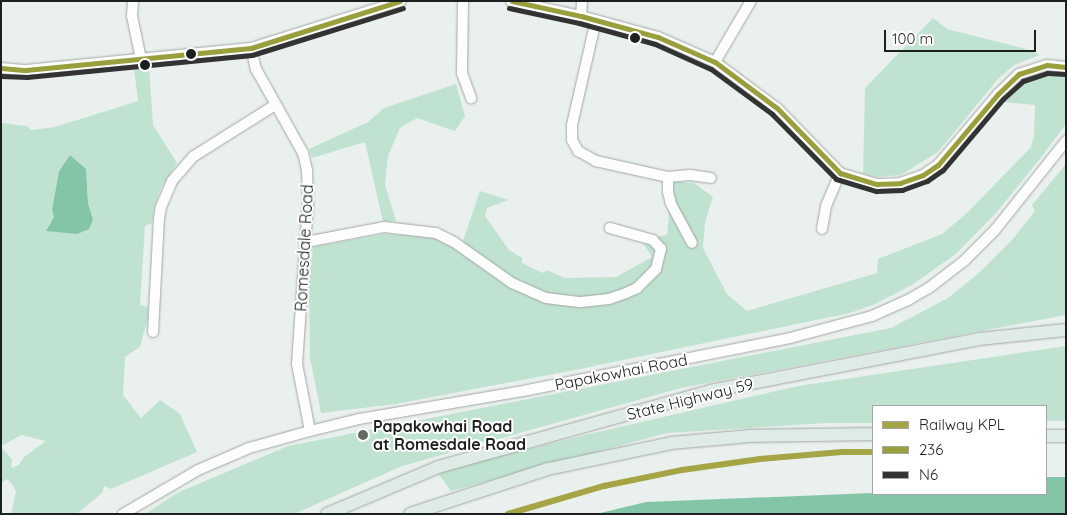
<!DOCTYPE html>
<html>
<head>
<meta charset="utf-8">
<style>
	body { margin:0 }
	#map { position:relative; width:1067px; height:515px; overflow:hidden; background:#eaf0ed; font-family:Quicksand,sans-serif }
	div>[style] { position:absolute }
	[style*='--x'] { left:calc(var(--x)*1px); top:calc(var(--y)*1px); width:calc(var(--w)*1px); rotate:calc(var(--a)*1deg) }
	.green>* { inset:0; background:#c0e3d1 }
	.water>* { inset:0; background:#84c5a8 }
	.roads { filter:drop-shadow(0 0 1px #a2a7a5) drop-shadow(0 0 1px #a2a7a5) }
	.minor>* { height:10px; margin:-5px; padding:0 5px; transform-origin:5px; border-radius:5px; background:#fcfdfc }
	.major>* { height:12px; margin:-6px; padding:0 6px; transform-origin:6px; border-radius:6px; background:#deebe6 }
	.bus-1>* { height:5px; margin:-2.5px; padding:0 2.5px; transform-origin:2.5px; border-radius:2.5px; background:#999f3c }
	.bus-2>* { height:5px; margin:-2.5px; padding:0 2.5px; transform-origin:2.5px; border-radius:2.5px; background:#333 }
	.rail-1>* { height:6px; margin:-3px; padding:0 3px; transform-origin:3px; border-radius:3px; background:#a6a545 }
	.dots>* { width:14px; height:14px; translate:-50% -50%; box-sizing:border-box; border:2px solid #fff; border-radius:50% }
	span { translate:-50% -50%; white-space:nowrap; text-align:center; line-height:1.15; -webkit-text-stroke:4px #fff; paint-order:stroke }
	.street-label { font-size:16px; color:#1c201e }
	.poi-label { font-size:16px; color:#1c201e; font-weight:700 }
	.left { translate:0 -50%; text-align:left }
	.frame { position:absolute; inset:0; border:2px solid #1c201e; pointer-events:none }
	.legend { position:absolute; left:872px; top:405px; width:175px; height:90px; box-sizing:border-box; background:#fff; border:1px solid #a4a6a5; margin:0; padding:6px 9px; list-style:none; font-size:15px; color:#1c201e }
	.legend li { display:flex; align-items:center; gap:10px; height:25px }
	.legend b { width:25px; border:1px solid #a4a6a5 }
	.scale { position:absolute; left:884px; top:30px; width:152px; height:22px; box-sizing:border-box; border:2px solid #1c201e; border-top:0; padding-left:6px; font-size:15px; line-height:18px; white-space:nowrap; color:#1c201e; -webkit-text-stroke:4px #fff; paint-order:stroke }
</style>
</head>
<body>
<div id="map">
	<div class="green">
		<i style="clip-path:polygon(933px 18px,947px 29px,1026px 49px,1040px 55px,1014px 65px,998px 79px,938px 152px,901px 175px,875px 177px,863px 174px,865px 88px)"></i>
		<i style="clip-path:polygon(evenodd,149px 66px,153px 125px,177px 163px,161px 188px,154px 207px,152px 223px,145px 226px,140px 305px,148px 307px,148px 317px,140px 347px,125px 357px,123px 395px,141px 418px,160px 400px,180px 414px,197px 452px,111px 489px,104px 486px,102px 493px,77px 514px,11px 514px,16px 492px,13px 485px,7px 479px,1px 483px,1px 447px,12px 459px,11px 468px,19px 465px,24px 457px,46px 441px,22px 435px,1px 446px,1px 123px,27px 126px,31px 130px,55px 127px,138px 101px,134px 68px,149px 66px,70px 155px,86px 169px,88px 203px,93px 221px,46px 231px,54px 217px,52px 210px,59px 171px,70px 155px)"></i>
		<i style="clip-path:polygon(1053px 74px,1066px 77px,1066px 124px,1040px 159px,996px 213px,956px 254px,912px 285px,873px 305px,850px 313px,575px 370px,396px 404px,321px 413px,310px 358px,309px 287px,313px 247px,384px 234px,436px 237px,462px 244px,480px 191px,508px 200px,487px 208px,485px 216px,509px 250px,522px 258px,522px 263px,543px 273px,547px 270px,564px 278px,616px 277px,652px 257px,641px 240px,667px 235px,672px 181px,694px 183px,713px 197px,705px 222px,703px 248px,727px 294px,747px 311px,877px 273px,878px 259px,942px 234px,967px 213px,1031px 147px,1034px 136px,1035px 105px,1003px 102px,1022px 83px,1041px 76px)"></i>
		<i style="clip-path:polygon(456px 84px,465px 116px,455px 131px,417px 118px,400px 128px,388px 156px,385px 185px,396px 221px,383px 222px,365px 142px,312px 158px,309px 149px,368px 122px,384px 108px)"></i>
		<i style="clip-path:polygon(1066px 164px,1066px 315px,681px 388px,402px 466px,294px 514px,145px 514px,179px 492px,288px 446px,891px 328px,948px 298px,980px 272px,1012px 240px,1035px 211px,1032px 205px)"></i>
		<i style="clip-path:polygon(1066px 346px,1066px 421px,1046px 421px,1046px 406px,873px 406px,873px 423px,827px 423px,667px 433px,451px 491px,437px 472px,585px 435px,798px 386px)"></i>
	</div>
	<div class="water">
		<i style="clip-path:polygon(70px 155px,86px 169px,88px 203px,93px 220px,89px 229px,77px 234px,46px 231px,54px 217px,52px 210px,59px 171px)"></i>
		<i style="clip-path:polygon(1046px 477px,1066px 477px,1066px 514px,596px 514px,646px 502px,873px 493px,1046px 494px)"></i>
	</div>
	<div class="roads">
		<div class="minor">
			<i style="--x:133;--y:1;--w:15;--a:94"></i>
			<i style="--x:132;--y:16;--w:44;--a:78.2"></i>
			<i style="--x:463;--y:1;--w:72;--a:90.8"></i>
			<i style="--x:462;--y:73;--w:27;--a:70"></i>
			<i style="--x:511;--y:1;--w:72;--a:12.1"></i>
			<i style="--x:581;--y:16;--w:80;--a:15.3"></i>
			<i style="--x:658;--y:37;--w:62;--a:23.7"></i>
			<i style="--x:715;--y:62;--w:77;--a:36.6"></i>
			<i style="--x:777;--y:108;--w:91;--a:45.9"></i>
			<i style="--x:840;--y:173;--w:39;--a:17"></i>
			<i style="--x:877;--y:184;--w:23;--a:-2"></i>
			<i style="--x:900;--y:183;--w:24;--a:-19"></i>
			<i style="--x:923;--y:175;--w:18;--a:-34"></i>
			<i style="--x:938;--y:165;--w:93;--a:-49.8"></i>
			<i style="--x:998;--y:94;--w:29;--a:-44"></i>
			<i style="--x:1019;--y:74;--w:29;--a:-18"></i>
			<i style="--x:1047;--y:65;--w:19;--a:6"></i>
			<i style="--x:581;--y:16;--w:15;--a:-86"></i>
			<i style="--x:596;--y:20;--w:108;--a:102.9"></i>
			<i style="--x:572;--y:125;--w:15;--a:90"></i>
			<i style="--x:572;--y:140;--w:13;--a:61"></i>
			<i style="--x:578;--y:151;--w:21;--a:29"></i>
			<i style="--x:596;--y:161;--w:74;--a:12.5"></i>
			<i style="--x:668;--y:177;--w:15;--a:90"></i>
			<i style="--x:668;--y:192;--w:12;--a:76"></i>
			<i style="--x:671;--y:204;--w:44;--a:61.7"></i>
			<i style="--x:251;--y:48;--w:22;--a:77"></i>
			<i style="--x:256;--y:69;--w:96;--a:60.8"></i>
			<i style="--x:303;--y:153;--w:17;--a:77"></i>
			<i style="--x:307;--y:170;--w:33;--a:88"></i>
			<i style="--x:308;--y:203;--w:161;--a:93.9"></i>
			<i style="--x:297;--y:364;--w:68;--a:79"></i>
			<i style="--x:715;--y:62;--w:71;--a:-59.5"></i>
			<i style="--x:1;--y:68;--w:25;--a:5"></i>
			<i style="--x:26;--y:70;--w:226;--a:-5.6"></i>
			<i style="--x:251;--y:48;--w:157;--a:-17.4"></i>
			<i style="--x:668;--y:177;--w:22;--a:-5"></i>
			<i style="--x:690;--y:175;--w:21;--a:8"></i>
			<i style="--x:822;--y:229;--w:23;--a:-80"></i>
			<i style="--x:826;--y:206;--w:36;--a:-67"></i>
			<i style="--x:306;--y:242;--w:79;--a:-10.9"></i>
			<i style="--x:384;--y:227;--w:52;--a:6.6"></i>
			<i style="--x:436;--y:233;--w:20;--a:27"></i>
			<i style="--x:454;--y:242;--w:71;--a:35.3"></i>
			<i style="--x:512;--y:283;--w:37;--a:24"></i>
			<i style="--x:546;--y:298;--w:35;--a:7"></i>
			<i style="--x:581;--y:302;--w:28;--a:-6"></i>
			<i style="--x:609;--y:299;--w:18;--a:-19"></i>
			<i style="--x:626;--y:293;--w:12;--a:-24"></i>
			<i style="--x:637;--y:288;--w:27;--a:-45"></i>
			<i style="--x:656;--y:269;--w:21;--a:-76"></i>
			<i style="--x:661;--y:249;--w:12;--a:-132"></i>
			<i style="--x:653;--y:240;--w:45;--a:-164.4"></i>
			<i style="--x:153;--y:332;--w:113;--a:-87"></i>
			<i style="--x:159;--y:219;--w:12;--a:-81"></i>
			<i style="--x:161;--y:207;--w:28;--a:-67"></i>
			<i style="--x:172;--y:181;--w:33;--a:-49"></i>
			<i style="--x:194;--y:156;--w:96;--a:-32.2"></i>
			<i style="--x:123;--y:514;--w:87;--a:-30.4"></i>
			<i style="--x:198;--y:470;--w:56;--a:-23.3"></i>
			<i style="--x:249;--y:448;--w:63;--a:-15.6"></i>
			<i style="--x:310;--y:431;--w:50;--a:-13.8"></i>
			<i style="--x:359;--y:419;--w:171;--a:-9.7"></i>
			<i style="--x:528;--y:390;--w:267;--a:-11.2"></i>
			<i style="--x:790;--y:338;--w:85;--a:-15"></i>
			<i style="--x:872;--y:316;--w:39;--a:-24"></i>
			<i style="--x:908;--y:300;--w:24;--a:-30"></i>
			<i style="--x:929;--y:288;--w:44;--a:-37.6"></i>
			<i style="--x:964;--y:261;--w:44;--a:-45"></i>
			<i style="--x:995;--y:230;--w:114;--a:-51.4"></i>
		</div>
		<div class="major">
			<i style="--x:1046;--y:436;--w:20;--a:0"></i>
			<i style="--x:327;--y:514;--w:121;--a:-22.9"></i>
			<i style="--x:438;--y:467;--w:282;--a:-15.6"></i>
			<i style="--x:710;--y:391;--w:274;--a:-10.9"></i>
			<i style="--x:979;--y:339;--w:87;--a:-5.9"></i>
			<i style="--x:410;--y:514;--w:145;--a:-18.1"></i>
			<i style="--x:548;--y:469;--w:126;--a:-11.9"></i>
			<i style="--x:671;--y:443;--w:79;--a:-5.1"></i>
			<i style="--x:750;--y:436;--w:123;--a:-0.9"></i>
		</div>
	</div>
	<div class="bus-1">
		<i style="--x:512;--y:1;--w:71;--a:12.3"></i>
		<i style="--x:581;--y:16;--w:80;--a:15.3"></i>
		<i style="--x:658;--y:37;--w:62;--a:23.7"></i>
		<i style="--x:715;--y:62;--w:77;--a:36.6"></i>
		<i style="--x:777;--y:108;--w:91;--a:45.9"></i>
		<i style="--x:840;--y:173;--w:39;--a:17"></i>
		<i style="--x:877;--y:184;--w:23;--a:-2"></i>
		<i style="--x:900;--y:183;--w:24;--a:-19"></i>
		<i style="--x:923;--y:175;--w:18;--a:-34"></i>
		<i style="--x:938;--y:165;--w:93;--a:-49.8"></i>
		<i style="--x:998;--y:94;--w:29;--a:-44"></i>
		<i style="--x:1019;--y:74;--w:29;--a:-18"></i>
		<i style="--x:1047;--y:65;--w:19;--a:6"></i>
		<i style="--x:1;--y:68;--w:25;--a:5"></i>
		<i style="--x:26;--y:70;--w:226;--a:-5.6"></i>
		<i style="--x:251;--y:48;--w:156;--a:-17.5"></i>
	</div>
	<div class="bus-2">
		<i style="--x:509;--y:8;--w:72;--a:12.1"></i>
		<i style="--x:579;--y:23;--w:79;--a:15.4"></i>
		<i style="--x:655;--y:44;--w:61;--a:24.1"></i>
		<i style="--x:711;--y:69;--w:76;--a:36.4"></i>
		<i style="--x:772;--y:114;--w:91;--a:45.4"></i>
		<i style="--x:836;--y:179;--w:42;--a:16.7"></i>
		<i style="--x:876;--y:191;--w:26;--a:-2"></i>
		<i style="--x:902;--y:190;--w:27;--a:-20"></i>
		<i style="--x:927;--y:181;--w:19;--a:-35"></i>
		<i style="--x:943;--y:170;--w:93;--a:-49.8"></i>
		<i style="--x:1003;--y:99;--w:27;--a:-42"></i>
		<i style="--x:1023;--y:81;--w:26;--a:-18"></i>
		<i style="--x:1048;--y:73;--w:17;--a:3"></i>
		<i style="--x:1;--y:76;--w:26;--a:2"></i>
		<i style="--x:27;--y:77;--w:226;--a:-5.6"></i>
		<i style="--x:252;--y:55;--w:158;--a:-17.3"></i>
	</div>
	<div class="rail-1">
		<i style="--x:508;--y:514;--w:100;--a:-16.3"></i>
		<i style="--x:604;--y:486;--w:80;--a:-11.6"></i>
		<i style="--x:682;--y:470;--w:79;--a:-8"></i>
		<i style="--x:760;--y:459;--w:82;--a:-4.9"></i>
		<i style="--x:842;--y:452;--w:31;--a:0"></i>
	</div>
	<div class="dots">
		<i style="left:635px;top:38px;background:#1c201e"></i>
		<i style="left:191px;top:54px;background:#1c201e"></i>
		<i style="left:145px;top:65px;background:#1c201e"></i>
		<i style="left:363px;top:435px;background:#646966"></i>
	</div>
	<div class="street-label">
		<span style="left:304px;top:248px;rotate:-87deg">Romesdale Road</span>
		<span style="left:621px;top:372px;rotate:-11deg">Papakowhai Road</span>
		<span style="left:690px;top:399px;rotate:-14deg">State Highway 59</span>
	</div>
	<div class="poi-label">
		<span class="left" style="left:373px;top:435px">Papakowhai Road<br>at Romesdale Road</span>
	</div>
	<div class="frame"></div>
	<ul class="legend">
	<li><b style="height:6px;background:#a6a545"></b>Railway KPL</li>
	<li><b style="height:6px;background:#999f3c"></b>236</li>
	<li><b style="height:6px;background:#333"></b>N6</li>
	</ul>
	<div class="scale">100 m</div>
</div>
</body>
</html>
